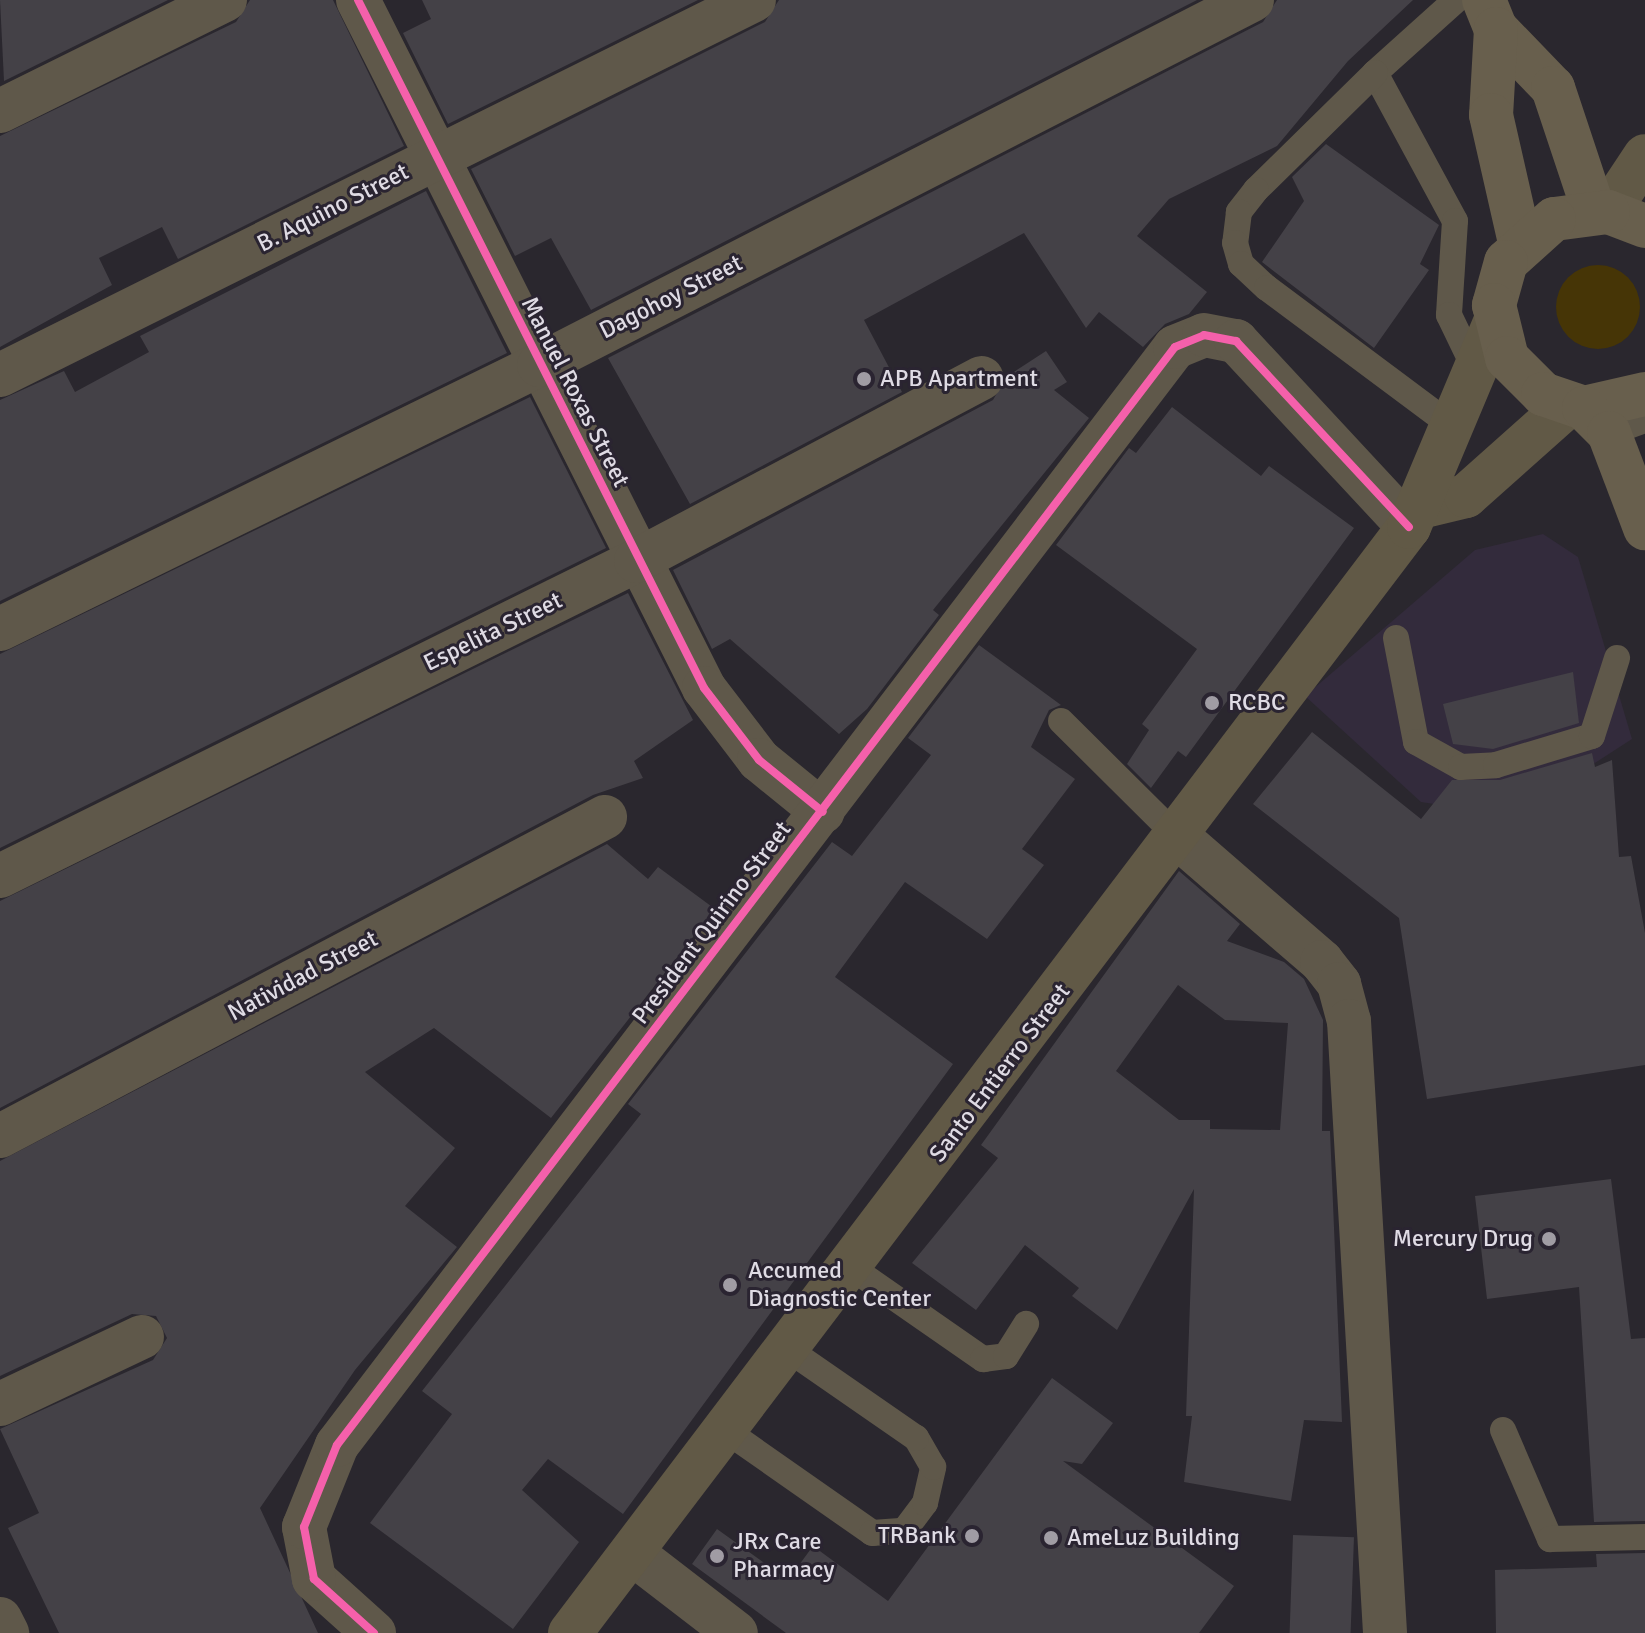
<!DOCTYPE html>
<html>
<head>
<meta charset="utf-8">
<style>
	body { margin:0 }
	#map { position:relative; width:1645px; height:1633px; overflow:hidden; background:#2a272e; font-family:Signika,sans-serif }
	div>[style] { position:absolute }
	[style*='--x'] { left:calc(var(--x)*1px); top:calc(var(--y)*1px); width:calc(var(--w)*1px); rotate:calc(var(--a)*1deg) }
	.built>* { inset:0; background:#332b3c }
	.green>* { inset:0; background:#463506 }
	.round { border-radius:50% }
	.building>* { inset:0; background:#444147; transform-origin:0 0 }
	.lane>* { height:26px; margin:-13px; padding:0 13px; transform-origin:13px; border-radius:13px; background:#5f584a }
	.street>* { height:44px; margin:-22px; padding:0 22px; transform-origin:22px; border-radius:22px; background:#5f584a }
	.secondary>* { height:44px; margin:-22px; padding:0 22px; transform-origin:22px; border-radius:22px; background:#615946 }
	.highway>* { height:44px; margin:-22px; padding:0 22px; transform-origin:22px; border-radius:22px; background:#685f4d }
	.cycleway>* { height:8px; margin:-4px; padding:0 4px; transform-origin:4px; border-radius:4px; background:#f560ab }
	.dots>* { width:22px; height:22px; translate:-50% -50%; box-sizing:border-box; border:4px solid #2a2431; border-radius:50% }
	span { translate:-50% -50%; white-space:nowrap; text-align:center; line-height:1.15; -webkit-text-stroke:6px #2a2431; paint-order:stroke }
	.street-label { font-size:24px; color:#dfdbe4 }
	.poi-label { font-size:24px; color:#dfdbe4 }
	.left { translate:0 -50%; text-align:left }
	.right { translate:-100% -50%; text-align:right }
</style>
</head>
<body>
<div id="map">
	<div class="built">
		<i style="clip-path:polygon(1543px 534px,1578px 557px,1632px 739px,1513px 816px,1421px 802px,1305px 696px,1475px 550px)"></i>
	</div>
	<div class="green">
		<i class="round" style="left:1556px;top:265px;width:84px;height:84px"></i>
	</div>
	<div class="building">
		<i style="clip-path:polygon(0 0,168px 0,4px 81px)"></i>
		<i style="clip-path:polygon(250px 0,333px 0,404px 146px,178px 259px,162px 227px,99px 258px,112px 285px,0 347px,0 136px,236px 22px)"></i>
		<i style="clip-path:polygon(422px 0,698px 0,448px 124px,403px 33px,431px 19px)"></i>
		<i style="clip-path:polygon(779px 0,1197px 0,591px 310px,551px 238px,515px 256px,471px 169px,765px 22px)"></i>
		<i style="clip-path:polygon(1277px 0,1413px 0,1348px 61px,1277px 146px,1169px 199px,1137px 236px,1207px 292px,1189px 314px,1165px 324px,1143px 347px,1099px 312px,1086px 328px,1024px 233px,864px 320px,902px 392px,690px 504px,608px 358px,1263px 22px)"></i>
		<i style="clip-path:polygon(1326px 144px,1439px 225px,1420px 264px,1429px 270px,1374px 348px,1262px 262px,1304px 201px,1292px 177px)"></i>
		<i style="clip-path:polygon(426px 191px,507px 353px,0 601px,0 400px,64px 371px,75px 392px,149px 352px,140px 336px)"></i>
		<i style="clip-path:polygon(1046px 351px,1067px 382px,1054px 390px,1089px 418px,933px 610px,939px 615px,867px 709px,839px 734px,730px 639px,712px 649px,673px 570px,993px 400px,1006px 377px)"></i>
		<i style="clip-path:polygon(530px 397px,606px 548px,0 848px,0 654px)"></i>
		<i style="clip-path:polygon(1172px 407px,1261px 476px,1269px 466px,1354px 528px,1186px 757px,1178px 751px,1151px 788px,1127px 764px,1149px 730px,1142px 724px,1197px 649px,1056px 545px,1129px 448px,1136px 453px)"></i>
		<i style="clip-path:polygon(628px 593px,693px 720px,634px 761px,643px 778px,593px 795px,0 1108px,0 901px)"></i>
		<i style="clip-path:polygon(979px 645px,1061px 705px,1049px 710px,1031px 747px,1075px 779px,1022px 849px,1044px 865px,987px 939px,905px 882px,835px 977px,953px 1064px,623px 1514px,548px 1459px,522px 1490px,579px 1542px,513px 1629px,370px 1523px,452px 1414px,422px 1391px,641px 1114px,628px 1104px,832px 842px,852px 856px,931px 755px,908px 738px)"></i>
		<i style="clip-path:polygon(1573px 672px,1579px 723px,1493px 749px,1453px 744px,1443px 704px)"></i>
		<i style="clip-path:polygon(1312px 732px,1421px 819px,1452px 780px,1500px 780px,1592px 753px,1595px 767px,1612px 760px,1619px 857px,1631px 856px,1645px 933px,1645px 1065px,1427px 1099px,1399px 918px,1253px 804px)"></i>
		<i style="clip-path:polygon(607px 844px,648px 879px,658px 867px,715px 909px,551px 1118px,434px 1028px,365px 1072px,455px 1148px,405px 1206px,457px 1247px,355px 1370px,260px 1508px,318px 1633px,59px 1633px,8px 1528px,39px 1513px,0 1429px,153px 1360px,167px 1338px,156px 1316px,132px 1314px,0 1376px,0 1161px)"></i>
		<i style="clip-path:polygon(evenodd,1179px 871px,1240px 924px,1227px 941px,1284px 962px,1304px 979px,1323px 1020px,1322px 1131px,1330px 1131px,1342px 1422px,1304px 1420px,1291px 1501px,1184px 1482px,1192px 1416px,1186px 1416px,1194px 1189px,1117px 1330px,1072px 1296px,1079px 1288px,1025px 1245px,976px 1310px,912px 1263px,998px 1158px,981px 1145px,1179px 871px,1178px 985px,1225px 1020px,1288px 1023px,1280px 1130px,1210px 1129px,1210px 1120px,1179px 1120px,1116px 1071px,1178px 985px)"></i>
		<i style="clip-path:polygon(1611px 1179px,1631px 1339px,1645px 1338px,1645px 1521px,1594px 1522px,1579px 1287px,1487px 1299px,1475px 1196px)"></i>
		<i style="clip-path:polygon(1052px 1378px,1113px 1423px,1082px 1464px,1063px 1461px,1234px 1586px,1199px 1633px,786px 1633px,692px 1564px,717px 1529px,788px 1580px,813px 1546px,888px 1601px)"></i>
		<i style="left:1293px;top:1535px;width:61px;height:98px;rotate:2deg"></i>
		<i style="clip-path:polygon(1645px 1553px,1645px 1633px,1496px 1633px,1495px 1570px,1597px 1567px,1596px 1554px)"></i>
	</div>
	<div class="lane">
		<i style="--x:1456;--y:0;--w:109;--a:138"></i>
		<i style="--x:1375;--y:73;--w:168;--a:61.6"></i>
		<i style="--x:1455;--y:221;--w:94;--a:93.7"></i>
		<i style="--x:1449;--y:315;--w:60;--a:64.3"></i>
		<i style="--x:1375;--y:73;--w:167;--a:135.5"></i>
		<i style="--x:1256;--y:190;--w:28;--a:128"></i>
		<i style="--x:1239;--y:212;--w:31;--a:97"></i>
		<i style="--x:1235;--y:243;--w:22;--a:74"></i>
		<i style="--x:1241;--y:264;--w:35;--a:43"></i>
		<i style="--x:1267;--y:288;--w:226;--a:36.7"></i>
		<i style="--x:1609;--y:433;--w:38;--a:-20"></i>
		<i style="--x:1396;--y:638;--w:106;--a:79.1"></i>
		<i style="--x:1416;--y:742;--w:51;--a:29.1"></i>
		<i style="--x:1461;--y:767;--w:35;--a:-3"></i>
		<i style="--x:1496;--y:765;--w:100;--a:-16.8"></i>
		<i style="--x:1592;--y:736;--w:82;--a:-72.2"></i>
		<i style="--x:1061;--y:721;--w:166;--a:44.8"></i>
		<i style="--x:852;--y:1268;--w:160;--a:34.8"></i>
		<i style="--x:983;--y:1359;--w:23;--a:-7"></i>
		<i style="--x:1006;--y:1356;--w:38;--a:-58"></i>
		<i style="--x:1503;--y:1430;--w:119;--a:66.7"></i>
		<i style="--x:1550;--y:1539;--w:95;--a:-1.2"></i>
		<i style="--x:728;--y:1432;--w:176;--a:35"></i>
		<i style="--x:872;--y:1533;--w:32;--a:-4"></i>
		<i style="--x:904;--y:1531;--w:35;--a:-53"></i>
		<i style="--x:925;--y:1503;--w:37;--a:-77"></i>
		<i style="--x:933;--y:1467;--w:34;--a:-120"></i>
		<i style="--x:916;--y:1438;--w:155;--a:-145.3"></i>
	</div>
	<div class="street">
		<i style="--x:358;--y:0;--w:770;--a:63.3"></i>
		<i style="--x:704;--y:688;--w:91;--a:52.6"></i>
		<i style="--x:759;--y:760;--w:82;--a:39.1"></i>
		<i style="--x:0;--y:111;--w:251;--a:-26.3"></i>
		<i style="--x:0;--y:375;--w:842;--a:-26.44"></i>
		<i style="--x:0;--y:629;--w:600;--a:-26.1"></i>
		<i style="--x:539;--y:365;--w:801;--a:-27.11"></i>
		<i style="--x:1179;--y:838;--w:189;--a:40.9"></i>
		<i style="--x:1322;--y:962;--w:28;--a:52"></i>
		<i style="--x:1339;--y:984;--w:38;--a:75"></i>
		<i style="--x:1349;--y:1021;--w:613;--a:86.63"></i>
		<i style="--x:0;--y:876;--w:710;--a:-26.35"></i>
		<i style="--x:636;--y:561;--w:391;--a:-27.9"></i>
		<i style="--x:0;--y:1136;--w:684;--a:-27.8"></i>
		<i style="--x:0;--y:1404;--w:157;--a:-25.3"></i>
		<i style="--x:632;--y:1553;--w:131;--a:37.6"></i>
		<i style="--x:0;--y:1619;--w:16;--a:63"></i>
		<i style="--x:374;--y:1633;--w:81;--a:-138"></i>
		<i style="--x:314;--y:1579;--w:53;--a:-100.9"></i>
		<i style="--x:304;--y:1527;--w:88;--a:-68.1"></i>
		<i style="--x:337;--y:1445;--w:1381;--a:-52.65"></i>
		<i style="--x:1175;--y:347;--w:31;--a:-22"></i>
		<i style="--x:1204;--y:335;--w:33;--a:11"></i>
		<i style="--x:1236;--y:341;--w:254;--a:47.1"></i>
	</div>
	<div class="secondary">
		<i style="--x:1608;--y:212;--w:67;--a:-56.5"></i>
		<i style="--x:1420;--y:507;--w:47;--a:-13.4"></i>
		<i style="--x:1466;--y:496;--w:137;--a:-41.7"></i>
		<i style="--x:570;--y:1633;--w:1388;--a:-52.82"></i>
		<i style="--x:1409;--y:527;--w:222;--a:-67.2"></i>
	</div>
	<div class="highway">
		<i style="--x:1484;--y:0;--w:31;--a:68"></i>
		<i style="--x:1496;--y:29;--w:82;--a:46"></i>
		<i style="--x:1553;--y:88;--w:130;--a:71.6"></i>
		<i style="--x:1496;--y:29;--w:86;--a:93.3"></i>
		<i style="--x:1491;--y:115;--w:131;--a:77.2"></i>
		<i style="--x:1645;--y:226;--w:40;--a:-159"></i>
		<i style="--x:1608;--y:212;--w:54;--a:172.6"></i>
		<i style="--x:1554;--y:219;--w:64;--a:138.1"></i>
		<i style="--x:1506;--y:262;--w:45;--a:105.6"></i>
		<i style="--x:1494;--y:305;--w:55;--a:76.2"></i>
		<i style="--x:1507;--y:358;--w:51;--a:45"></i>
		<i style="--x:1543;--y:394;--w:43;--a:18.9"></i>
		<i style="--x:1584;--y:408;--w:63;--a:-12.9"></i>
		<i style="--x:1584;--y:408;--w:35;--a:45"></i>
		<i style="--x:1609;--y:433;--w:102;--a:69.2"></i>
	</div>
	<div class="cycleway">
		<i style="--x:358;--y:0;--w:770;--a:63.3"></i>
		<i style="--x:704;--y:688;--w:91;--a:52.6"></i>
		<i style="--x:759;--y:760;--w:82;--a:39.1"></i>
		<i style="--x:374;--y:1633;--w:81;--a:-138"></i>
		<i style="--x:314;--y:1579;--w:53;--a:-100.9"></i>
		<i style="--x:304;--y:1527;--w:88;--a:-68.1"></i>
		<i style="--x:337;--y:1445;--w:1381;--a:-52.65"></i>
		<i style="--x:1175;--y:347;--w:31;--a:-22"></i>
		<i style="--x:1204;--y:335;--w:33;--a:11"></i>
		<i style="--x:1236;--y:341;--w:254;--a:47.1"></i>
	</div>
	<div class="dots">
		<i style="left:864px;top:379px;background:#a09ca4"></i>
		<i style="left:1212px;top:703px;background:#a09ca4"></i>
		<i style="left:1549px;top:1239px;background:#a09ca4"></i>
		<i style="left:730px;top:1285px;background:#a09ca4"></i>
		<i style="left:972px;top:1536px;background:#a09ca4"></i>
		<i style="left:1051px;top:1538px;background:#a09ca4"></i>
		<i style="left:717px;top:1556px;background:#a09ca4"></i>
	</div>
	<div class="street-label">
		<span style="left:333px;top:208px;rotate:-27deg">B. Aquino Street</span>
		<span style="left:671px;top:297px;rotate:-27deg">Dagohoy Street</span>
		<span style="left:575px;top:392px;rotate:63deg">Manuel Roxas Street</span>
		<span style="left:493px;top:632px;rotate:-26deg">Espelita Street</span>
		<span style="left:712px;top:923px;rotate:-53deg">President Quirino Street</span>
		<span style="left:303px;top:976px;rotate:-28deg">Natividad Street</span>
		<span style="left:1000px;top:1073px;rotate:-53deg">Santo Entierro Street</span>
	</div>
	<div class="poi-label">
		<span class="left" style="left:880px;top:379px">APB Apartment</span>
		<span class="left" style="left:1228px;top:703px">RCBC</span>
		<span class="right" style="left:1533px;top:1239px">Mercury Drug</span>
		<span class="left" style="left:748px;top:1285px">Accumed<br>Diagnostic Center</span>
		<span class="right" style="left:956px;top:1536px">TRBank</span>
		<span class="left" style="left:1067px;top:1538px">AmeLuz Building</span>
		<span class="left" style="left:733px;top:1556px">JRx Care<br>Pharmacy</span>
	</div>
</div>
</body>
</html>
